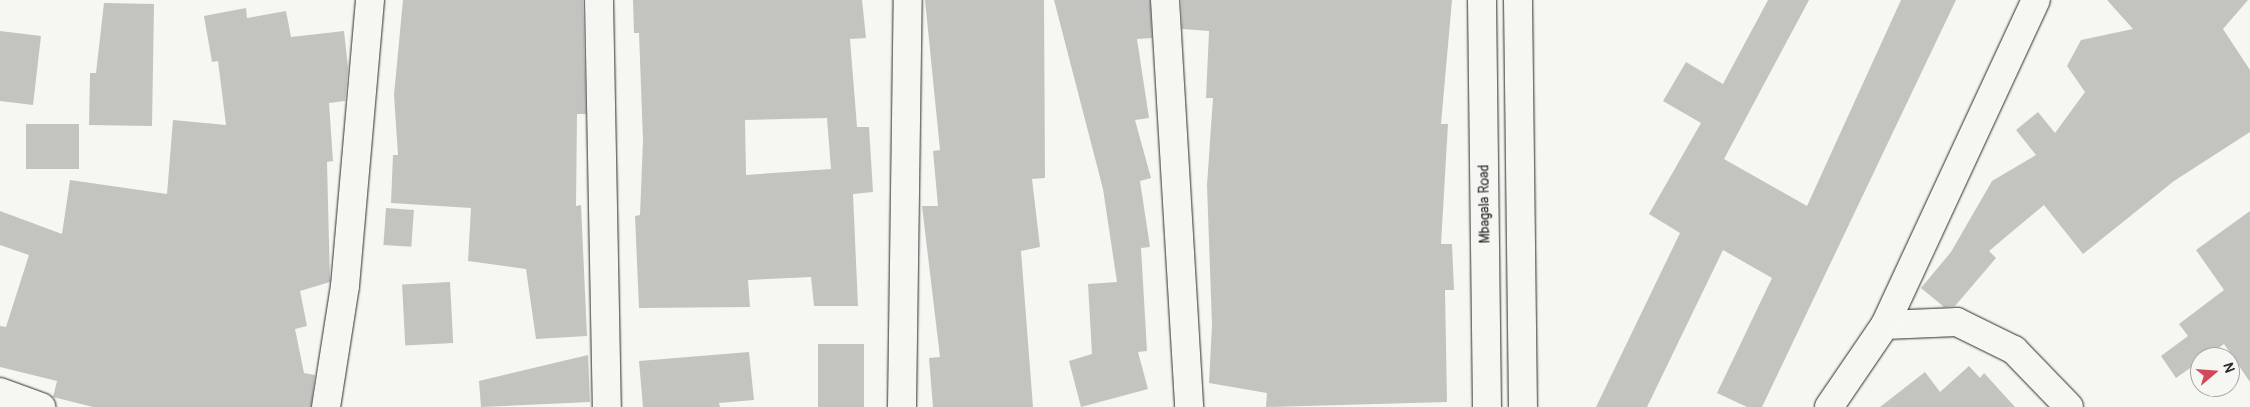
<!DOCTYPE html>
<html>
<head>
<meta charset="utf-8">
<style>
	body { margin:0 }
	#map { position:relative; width:2250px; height:407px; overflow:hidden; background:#f6f6f2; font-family:Pangolin,sans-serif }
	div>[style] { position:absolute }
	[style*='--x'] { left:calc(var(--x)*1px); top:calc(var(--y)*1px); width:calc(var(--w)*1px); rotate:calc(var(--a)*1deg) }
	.building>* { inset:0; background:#c3c3c0; transform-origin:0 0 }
	.roads { filter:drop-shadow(0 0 1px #2b2b2b) drop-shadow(0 0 1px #2b2b2b) }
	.minor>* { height:28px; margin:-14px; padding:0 14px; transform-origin:14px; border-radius:14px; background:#f6f6f2 }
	span { translate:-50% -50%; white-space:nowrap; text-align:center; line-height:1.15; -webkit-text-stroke:4px #f6f6f2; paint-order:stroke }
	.street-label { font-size:14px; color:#2b2b2b }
	.north { position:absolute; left:2190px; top:347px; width:50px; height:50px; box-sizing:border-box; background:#f6f6f2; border:1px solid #a5a5a2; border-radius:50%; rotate:72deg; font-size:14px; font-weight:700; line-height:20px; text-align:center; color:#2b2b2b }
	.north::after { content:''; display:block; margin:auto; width:18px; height:22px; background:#d1495b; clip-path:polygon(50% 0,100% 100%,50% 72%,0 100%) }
</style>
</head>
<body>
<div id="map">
	<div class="building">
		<i style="clip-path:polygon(403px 0,583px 0,586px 114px,577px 114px,576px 206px,581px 205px,587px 336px,536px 339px,526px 269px,468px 261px,471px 208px,391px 203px,393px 155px,398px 155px,394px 95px)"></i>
		<i style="clip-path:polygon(evenodd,633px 0,862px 0,866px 38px,850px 39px,857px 127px,869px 127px,873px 192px,853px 194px,858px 306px,814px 306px,811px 277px,748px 280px,750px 307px,639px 308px,635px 216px,640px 215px,643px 140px,639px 33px,634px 33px,633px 0,827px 118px,831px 169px,746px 175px,745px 120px,827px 118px)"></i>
		<i style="clip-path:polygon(925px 0,1044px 0,1045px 178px,1032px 179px,1040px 247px,1021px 251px,1033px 407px,933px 407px,929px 358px,940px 357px,922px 206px,938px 206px,933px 151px,940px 150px)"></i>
		<i style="clip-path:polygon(1054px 0,1150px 0,1152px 38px,1137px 39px,1149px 118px,1135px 120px,1151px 178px,1140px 181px,1150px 247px,1141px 248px,1147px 351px,1138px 352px,1148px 389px,1081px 407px,1069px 361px,1092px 354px,1088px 284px,1117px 282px,1103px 189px)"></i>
		<i style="clip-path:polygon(1181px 0,1452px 0,1441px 124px,1448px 124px,1441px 244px,1452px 244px,1454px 290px,1445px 290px,1447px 402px,1266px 407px,1267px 393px,1209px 383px,1212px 325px,1207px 185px,1213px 98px,1206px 98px,1209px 31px,1182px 29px)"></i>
		<i style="clip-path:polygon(1768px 0,1809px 0,1724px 159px,1807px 206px,1901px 0,1956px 0,1762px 407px,1747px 407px,1717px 393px,1772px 278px,1723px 250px,1647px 407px,1596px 407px,1680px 233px,1649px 214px,1701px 123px,1663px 101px,1686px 62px,1723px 84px)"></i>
		<i style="clip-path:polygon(2107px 0,2248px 0,2223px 29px,2250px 70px,2250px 132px,2174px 181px,2083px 254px,2044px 205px,1989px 251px,1996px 258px,1955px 306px,1944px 307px,1921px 288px,1951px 252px,1992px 181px,2036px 155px,2016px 130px,2038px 112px,2055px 133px,2085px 92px,2067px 66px,2081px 40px,2133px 29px)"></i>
		<i style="clip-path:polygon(104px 3px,154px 4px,152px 126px,89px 125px,90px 73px,96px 73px)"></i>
		<i style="clip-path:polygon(246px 8px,247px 18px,286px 11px,291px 37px,344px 31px,348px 68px,345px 101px,329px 103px,333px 161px,327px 162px,330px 282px,300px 291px,307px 326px,295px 329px,304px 373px,315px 375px,311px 407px,93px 407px,53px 397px,57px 381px,0 367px,0 326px,6px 327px,29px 255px,0 245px,0 211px,62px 234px,70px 180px,167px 194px,173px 120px,226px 125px,218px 61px,212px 62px,204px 16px)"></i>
		<i style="clip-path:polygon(0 31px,41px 36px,33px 105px,0 101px)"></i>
		<i style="left:26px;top:124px;width:53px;height:45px"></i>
		<i style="left:386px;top:208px;width:28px;height:37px;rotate:4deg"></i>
		<i style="clip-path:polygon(2250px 211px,2250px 382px,2224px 344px,2176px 378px,2161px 356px,2188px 336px,2179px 324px,2224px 290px,2196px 250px)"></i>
		<i style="left:450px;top:282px;width:61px;height:48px;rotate:87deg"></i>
		<i style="left:864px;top:344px;width:63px;height:46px;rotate:90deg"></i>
		<i style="clip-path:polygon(749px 352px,754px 400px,719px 403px,720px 407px,643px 407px,639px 361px)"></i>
		<i style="clip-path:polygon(588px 355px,590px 402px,481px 407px,479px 381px)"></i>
		<i style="clip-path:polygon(1969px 366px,1980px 378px,1984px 373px,2015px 407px,1880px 407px,1925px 372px,1940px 392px)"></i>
	</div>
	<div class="roads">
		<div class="minor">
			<i style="--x:599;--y:0;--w:407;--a:88.9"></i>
			<i style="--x:1165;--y:0;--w:408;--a:86.6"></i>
			<i style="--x:1482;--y:0;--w:407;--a:89.3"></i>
			<i style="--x:1518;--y:0;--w:407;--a:89.3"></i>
			<i style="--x:1885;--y:325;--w:72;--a:-2.4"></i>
			<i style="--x:1957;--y:322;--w:64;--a:26.2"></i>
			<i style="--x:2014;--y:350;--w:79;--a:46"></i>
			<i style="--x:0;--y:392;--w:44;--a:20.1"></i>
			<i style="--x:326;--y:407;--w:122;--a:-81.1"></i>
			<i style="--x:345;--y:286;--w:287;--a:-85"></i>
			<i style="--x:902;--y:407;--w:407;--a:-89.2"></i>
			<i style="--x:1829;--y:407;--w:99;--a:-55.7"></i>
			<i style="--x:1885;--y:325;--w:358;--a:-65.1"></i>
		</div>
	</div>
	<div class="street-label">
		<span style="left:1485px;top:204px;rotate:-91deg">Mbagala Road</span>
	</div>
	<div class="north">N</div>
</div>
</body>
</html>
